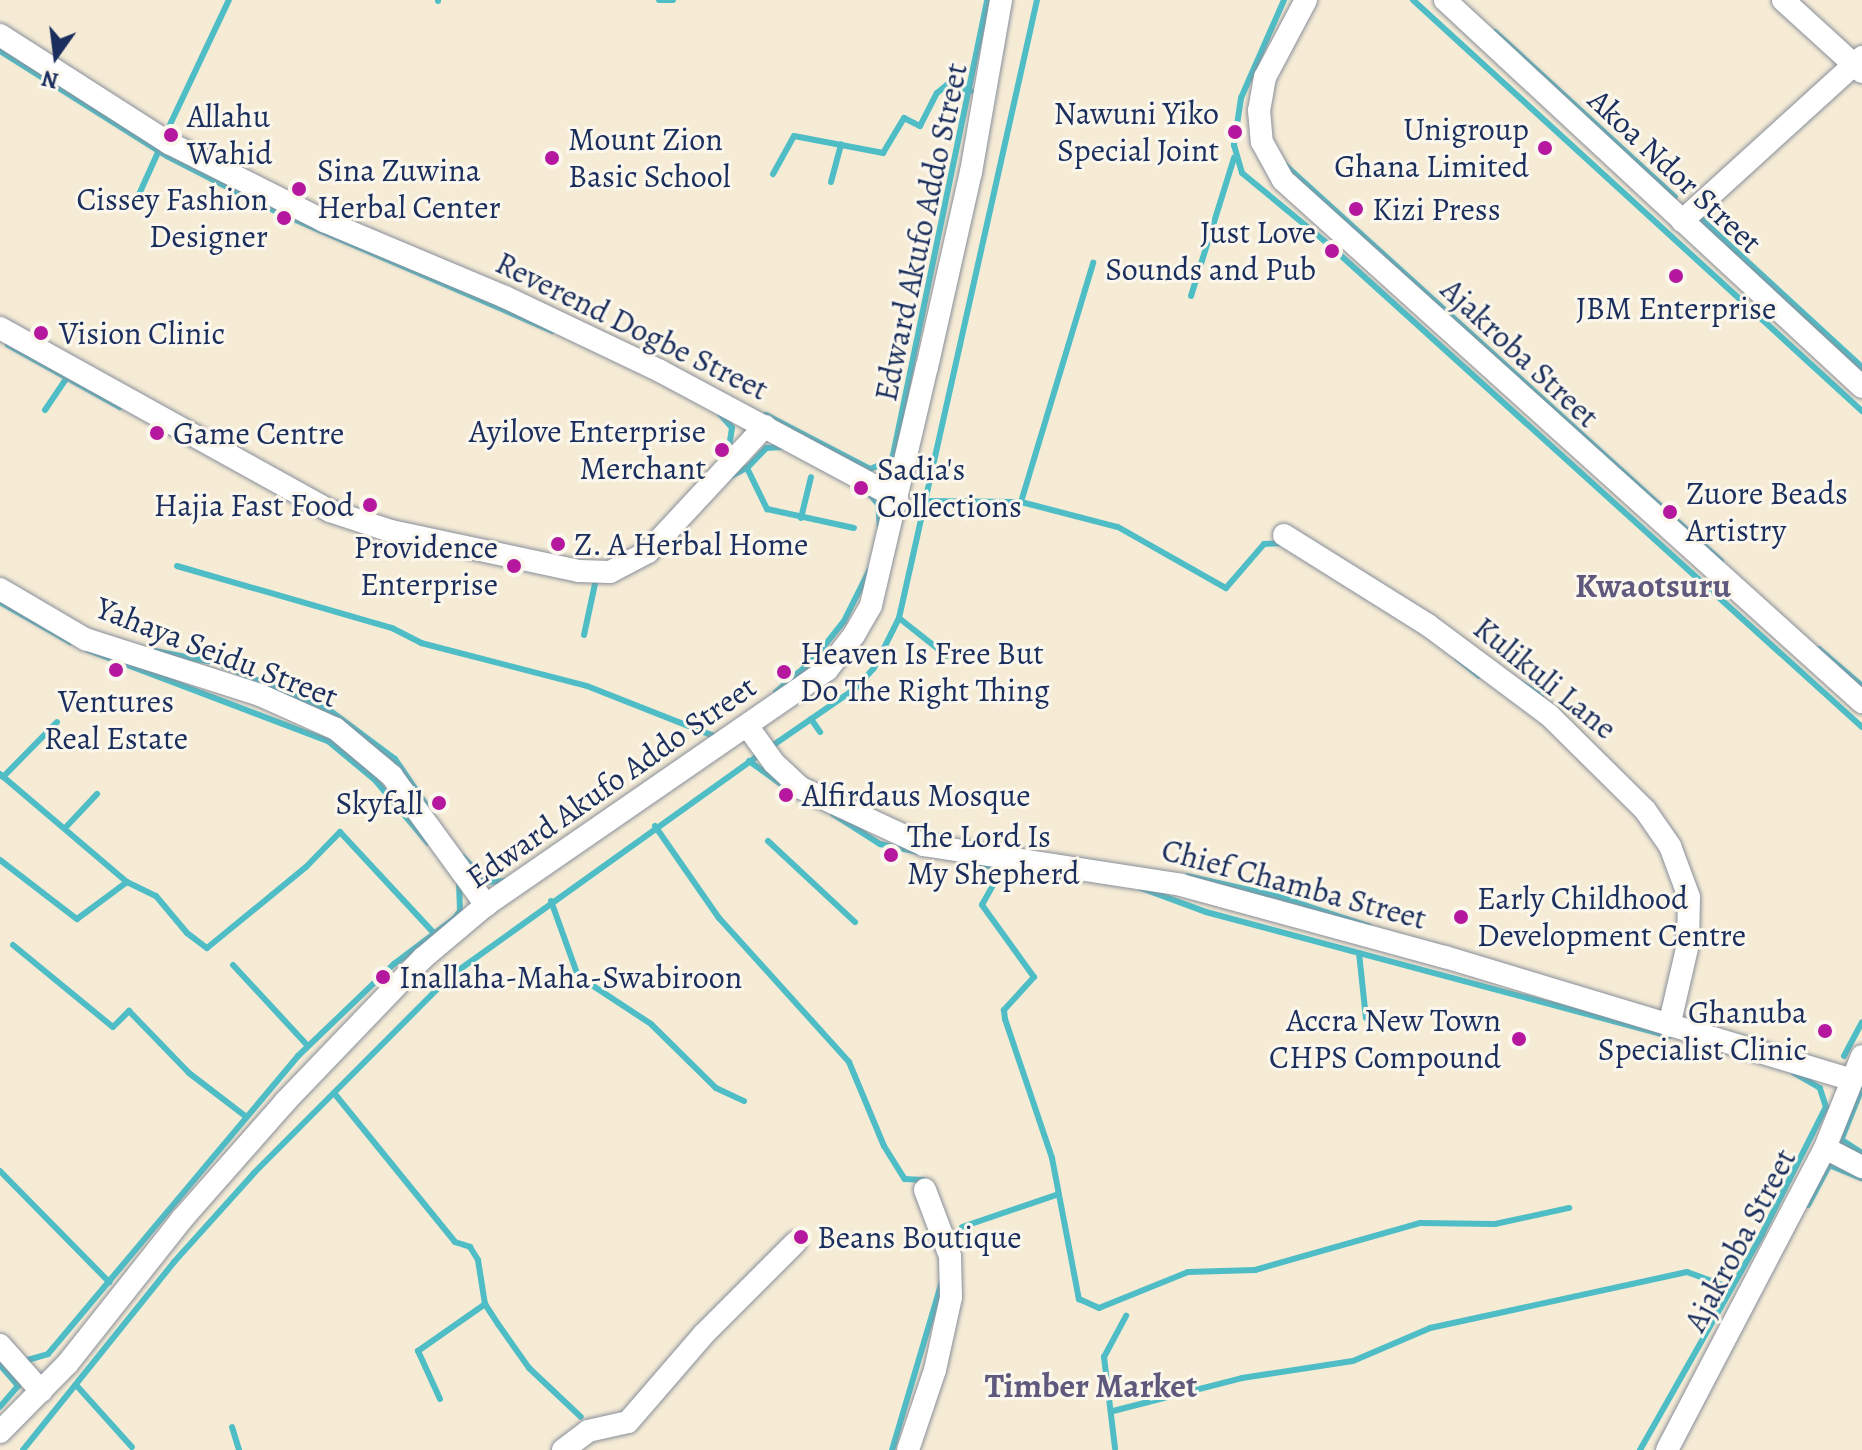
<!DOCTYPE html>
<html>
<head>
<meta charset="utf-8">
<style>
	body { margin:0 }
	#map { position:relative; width:1862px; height:1450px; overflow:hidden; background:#f6ecd6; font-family:Alegreya,serif }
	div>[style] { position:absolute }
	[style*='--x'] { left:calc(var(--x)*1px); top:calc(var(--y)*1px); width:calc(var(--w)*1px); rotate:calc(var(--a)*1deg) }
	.stream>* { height:6px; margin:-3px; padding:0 3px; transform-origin:3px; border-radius:3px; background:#4fbdc6 }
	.roads { filter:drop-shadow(0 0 2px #888e9a) drop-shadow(0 0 2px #888e9a) }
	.minor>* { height:22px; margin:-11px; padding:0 11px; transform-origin:11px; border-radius:11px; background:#fff }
	.dots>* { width:22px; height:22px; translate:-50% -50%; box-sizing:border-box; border:4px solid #fbf7ec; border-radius:50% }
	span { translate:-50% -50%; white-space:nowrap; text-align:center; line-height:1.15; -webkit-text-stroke:6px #fbf7ec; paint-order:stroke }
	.poi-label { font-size:32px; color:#1b2f5e }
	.right { translate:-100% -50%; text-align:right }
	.left { translate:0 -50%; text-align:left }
	.street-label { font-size:32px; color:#1b2f5e }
	.neighbourhood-label { font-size:34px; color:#5f597d; font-weight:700 }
	.north { position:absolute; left:16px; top:16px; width:80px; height:80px; -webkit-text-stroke:6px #fbf7ec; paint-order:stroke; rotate:194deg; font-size:22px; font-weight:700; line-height:32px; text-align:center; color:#1b2f5e }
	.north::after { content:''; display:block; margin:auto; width:28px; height:36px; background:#1b2f5e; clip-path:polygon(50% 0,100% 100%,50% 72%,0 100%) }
</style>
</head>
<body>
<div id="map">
	<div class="stream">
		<i style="--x:659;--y:0;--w:14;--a:0"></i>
		<i style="--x:1284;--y:0;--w:107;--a:113.7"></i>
		<i style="--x:1241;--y:98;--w:48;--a:98.5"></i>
		<i style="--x:1234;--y:145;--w:29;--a:74"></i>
		<i style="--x:1242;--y:173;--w:112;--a:39.5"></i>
		<i style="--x:1328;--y:244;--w:720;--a:42.13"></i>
		<i style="--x:1413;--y:0;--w:609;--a:42.47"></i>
		<i style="--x:438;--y:1;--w:1;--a:-90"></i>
		<i style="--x:1495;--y:32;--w:244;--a:42.5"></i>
		<i style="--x:0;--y:51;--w:197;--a:32.2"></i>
		<i style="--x:167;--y:156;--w:111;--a:27.3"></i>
		<i style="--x:266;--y:207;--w:312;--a:23.4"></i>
		<i style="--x:166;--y:133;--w:147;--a:-64.7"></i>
		<i style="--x:1285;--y:165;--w:589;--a:42.25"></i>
		<i style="--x:773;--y:174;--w:43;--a:-61.1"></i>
		<i style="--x:794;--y:136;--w:91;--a:10.8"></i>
		<i style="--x:883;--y:153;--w:41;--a:-59"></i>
		<i style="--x:904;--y:118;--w:18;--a:27"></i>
		<i style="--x:920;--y:126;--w:37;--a:-63"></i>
		<i style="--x:937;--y:93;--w:14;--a:-39"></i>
		<i style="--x:948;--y:84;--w:24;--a:17"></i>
		<i style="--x:831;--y:182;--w:39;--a:-75"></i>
		<i style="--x:136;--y:201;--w:56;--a:-65.7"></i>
		<i style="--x:1701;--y:219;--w:219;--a:42.6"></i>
		<i style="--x:1191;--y:296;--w:145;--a:-72.7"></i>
		<i style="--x:8;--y:345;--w:128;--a:29"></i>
		<i style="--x:45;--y:410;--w:37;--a:-56"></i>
		<i style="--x:720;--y:414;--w:18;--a:49"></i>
		<i style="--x:732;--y:428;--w:26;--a:99"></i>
		<i style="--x:766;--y:415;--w:117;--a:27.4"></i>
		<i style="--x:870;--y:469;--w:24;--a:-22"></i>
		<i style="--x:892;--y:460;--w:470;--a:-78.3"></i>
		<i style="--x:747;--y:468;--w:46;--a:64"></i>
		<i style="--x:767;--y:509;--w:89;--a:12.3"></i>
		<i style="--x:729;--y:477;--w:20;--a:-27"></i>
		<i style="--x:747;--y:468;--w:28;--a:-46"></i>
		<i style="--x:766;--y:448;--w:16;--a:-4"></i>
		<i style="--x:869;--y:493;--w:14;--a:51"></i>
		<i style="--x:878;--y:504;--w:23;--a:85"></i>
		<i style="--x:923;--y:501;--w:98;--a:0.6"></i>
		<i style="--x:1021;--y:502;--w:100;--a:14.5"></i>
		<i style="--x:1118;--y:527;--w:124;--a:29.5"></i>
		<i style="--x:1226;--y:588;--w:58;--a:-49.2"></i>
		<i style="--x:1264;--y:544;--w:17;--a:-3"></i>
		<i style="--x:1021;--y:502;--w:250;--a:-73.2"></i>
		<i style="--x:801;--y:518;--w:42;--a:-76.3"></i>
		<i style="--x:177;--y:566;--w:224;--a:16.1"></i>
		<i style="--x:392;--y:628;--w:33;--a:27"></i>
		<i style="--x:421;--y:643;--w:171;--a:14.5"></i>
		<i style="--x:587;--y:686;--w:136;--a:21.5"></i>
		<i style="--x:0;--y:602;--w:81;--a:29.7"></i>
		<i style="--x:899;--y:618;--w:61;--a:38.4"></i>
		<i style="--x:584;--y:635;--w:57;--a:-77.9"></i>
		<i style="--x:1819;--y:649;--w:57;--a:40.7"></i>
		<i style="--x:88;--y:650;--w:257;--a:20.8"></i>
		<i style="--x:328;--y:741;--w:61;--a:39.7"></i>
		<i style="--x:375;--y:780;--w:82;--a:49.9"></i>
		<i style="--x:150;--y:650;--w:68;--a:11"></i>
		<i style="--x:217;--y:663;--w:121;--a:22.8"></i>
		<i style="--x:329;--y:710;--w:82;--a:36.6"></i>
		<i style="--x:395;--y:759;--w:60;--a:55.8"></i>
		<i style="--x:1457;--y:658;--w:28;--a:39"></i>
		<i style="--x:861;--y:680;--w:21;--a:49"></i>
		<i style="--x:1521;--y:683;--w:24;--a:33"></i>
		<i style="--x:776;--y:692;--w:49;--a:-40.9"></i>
		<i style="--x:813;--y:660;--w:50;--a:-51.5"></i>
		<i style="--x:844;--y:621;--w:58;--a:-63.4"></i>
		<i style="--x:811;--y:719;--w:16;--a:55"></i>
		<i style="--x:769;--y:748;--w:104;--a:-34.5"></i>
		<i style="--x:855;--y:689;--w:28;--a:-48"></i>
		<i style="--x:874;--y:668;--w:56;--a:-63.4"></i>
		<i style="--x:899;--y:618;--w:633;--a:-77.41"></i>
		<i style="--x:749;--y:761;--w:44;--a:35.8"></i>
		<i style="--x:0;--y:774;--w:167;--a:40.4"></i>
		<i style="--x:127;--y:882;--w:32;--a:26"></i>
		<i style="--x:156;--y:896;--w:48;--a:50"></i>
		<i style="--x:187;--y:933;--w:25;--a:37"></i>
		<i style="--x:207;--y:948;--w:128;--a:-39.3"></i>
		<i style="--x:306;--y:867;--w:49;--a:-45.8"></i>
		<i style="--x:340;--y:832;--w:138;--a:47.1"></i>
		<i style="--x:3;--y:777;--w:77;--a:-45.5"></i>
		<i style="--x:833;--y:814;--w:56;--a:32.6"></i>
		<i style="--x:880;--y:844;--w:38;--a:12"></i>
		<i style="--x:67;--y:826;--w:44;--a:-46.8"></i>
		<i style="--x:655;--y:826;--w:112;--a:55.2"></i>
		<i style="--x:719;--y:918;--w:194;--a:47.9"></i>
		<i style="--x:849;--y:1062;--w:91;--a:67.4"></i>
		<i style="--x:884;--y:1146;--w:39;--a:58"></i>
		<i style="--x:905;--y:1179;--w:18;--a:3"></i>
		<i style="--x:923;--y:1180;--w:6;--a:59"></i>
		<i style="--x:768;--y:841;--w:119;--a:43"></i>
		<i style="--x:463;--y:857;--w:35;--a:46"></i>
		<i style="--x:487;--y:882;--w:18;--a:-3"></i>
		<i style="--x:0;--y:860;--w:97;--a:37.5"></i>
		<i style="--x:77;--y:919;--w:62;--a:-36.5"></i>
		<i style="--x:963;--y:862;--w:116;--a:8.9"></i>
		<i style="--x:1002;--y:869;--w:41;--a:119.1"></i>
		<i style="--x:982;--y:905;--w:89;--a:54.2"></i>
		<i style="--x:1034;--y:977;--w:45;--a:132.3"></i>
		<i style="--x:1004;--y:1010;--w:9;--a:84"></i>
		<i style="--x:1005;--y:1019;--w:147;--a:71.3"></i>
		<i style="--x:1052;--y:1158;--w:144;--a:79.2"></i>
		<i style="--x:1079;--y:1299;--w:22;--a:24"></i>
		<i style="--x:1099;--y:1308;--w:96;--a:-22"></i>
		<i style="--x:1188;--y:1272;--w:67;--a:-1.7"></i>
		<i style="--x:1255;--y:1270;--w:172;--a:-15.9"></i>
		<i style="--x:1420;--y:1223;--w:75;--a:0.8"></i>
		<i style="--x:1495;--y:1224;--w:76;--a:-12.2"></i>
		<i style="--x:1187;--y:876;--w:95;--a:12.7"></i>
		<i style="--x:1280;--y:897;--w:93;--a:18.2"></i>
		<i style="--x:1141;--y:888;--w:69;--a:20.3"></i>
		<i style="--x:1206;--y:912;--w:479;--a:15"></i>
		<i style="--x:551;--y:901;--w:80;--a:70.2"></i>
		<i style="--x:578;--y:976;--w:87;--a:33.3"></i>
		<i style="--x:651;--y:1024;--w:91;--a:44.6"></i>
		<i style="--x:716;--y:1088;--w:31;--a:25"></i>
		<i style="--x:13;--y:945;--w:129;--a:39.4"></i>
		<i style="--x:113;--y:1027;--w:23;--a:-45"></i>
		<i style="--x:129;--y:1011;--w:86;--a:45.9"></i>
		<i style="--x:189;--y:1073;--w:71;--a:37.5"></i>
		<i style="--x:1359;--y:953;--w:65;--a:83.9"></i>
		<i style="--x:233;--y:965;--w:110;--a:47.2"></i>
		<i style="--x:1844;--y:1056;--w:38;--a:-62"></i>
		<i style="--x:334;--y:1093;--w:192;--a:50.9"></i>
		<i style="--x:455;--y:1242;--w:16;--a:18"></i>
		<i style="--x:470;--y:1247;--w:15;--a:58"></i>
		<i style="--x:478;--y:1260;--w:45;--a:81"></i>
		<i style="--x:485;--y:1304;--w:24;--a:57"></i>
		<i style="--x:498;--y:1324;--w:54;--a:54.8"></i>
		<i style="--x:529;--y:1368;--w:71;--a:43.3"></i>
		<i style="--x:1842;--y:1140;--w:24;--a:33"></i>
		<i style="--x:1838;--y:1148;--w:65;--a:-68.2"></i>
		<i style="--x:1829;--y:1165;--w:35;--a:22"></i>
		<i style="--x:0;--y:1171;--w:156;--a:45.5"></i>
		<i style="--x:1808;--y:1205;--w:53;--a:-62"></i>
		<i style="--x:962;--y:1227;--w:102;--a:-18.8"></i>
		<i style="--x:24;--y:1361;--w:25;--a:-16"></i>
		<i style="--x:48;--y:1354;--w:389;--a:-50"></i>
		<i style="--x:298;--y:1056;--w:133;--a:-43.8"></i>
		<i style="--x:394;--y:964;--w:75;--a:-36.9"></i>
		<i style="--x:454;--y:919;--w:10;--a:-53"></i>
		<i style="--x:460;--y:911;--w:27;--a:-92"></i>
		<i style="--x:0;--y:1365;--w:28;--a:49"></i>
		<i style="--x:18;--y:1386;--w:28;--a:131"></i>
		<i style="--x:77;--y:1386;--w:82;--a:48"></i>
		<i style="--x:440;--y:1399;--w:53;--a:-114.6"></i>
		<i style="--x:418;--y:1351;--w:82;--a:-35"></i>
		<i style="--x:1113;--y:1411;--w:133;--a:-14.3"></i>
		<i style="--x:1242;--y:1378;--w:112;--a:-8.7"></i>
		<i style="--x:1353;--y:1361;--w:84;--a:-23.2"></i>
		<i style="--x:1430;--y:1328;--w:263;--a:-12.3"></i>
		<i style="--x:1687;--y:1272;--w:47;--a:20"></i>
		<i style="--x:232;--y:1427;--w:24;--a:73"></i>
		<i style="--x:1115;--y:1448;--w:92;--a:-96.9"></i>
		<i style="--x:1104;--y:1357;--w:47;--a:-61.8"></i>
		<i style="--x:23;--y:1450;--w:241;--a:-51.2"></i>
		<i style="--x:174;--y:1262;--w:120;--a:-48"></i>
		<i style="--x:254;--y:1173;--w:276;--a:-45.1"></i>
		<i style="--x:449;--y:977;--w:383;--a:-35.6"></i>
		<i style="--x:892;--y:1450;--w:176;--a:-73.5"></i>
		<i style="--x:1640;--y:1450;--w:248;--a:-60.5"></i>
		<i style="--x:1762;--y:1234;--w:142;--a:-63.3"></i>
		<i style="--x:1826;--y:1107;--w:20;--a:-108"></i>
		<i style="--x:1820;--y:1088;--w:30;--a:-150"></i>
	</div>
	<div class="roads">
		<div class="minor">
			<i style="--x:1306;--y:0;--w:87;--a:118"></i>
			<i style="--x:1265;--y:77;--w:34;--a:100"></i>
			<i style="--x:1259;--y:110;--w:32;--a:85"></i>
			<i style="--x:1262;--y:142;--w:43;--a:61.1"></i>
			<i style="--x:1283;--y:180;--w:780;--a:42.04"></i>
			<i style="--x:1445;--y:0;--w:569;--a:42.86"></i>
			<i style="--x:1783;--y:0;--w:107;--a:42.3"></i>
			<i style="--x:0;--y:35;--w:201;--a:32.6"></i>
			<i style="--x:169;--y:143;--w:174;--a:26.7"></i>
			<i style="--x:324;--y:221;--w:196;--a:22.8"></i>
			<i style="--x:505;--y:297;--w:172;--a:25.5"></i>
			<i style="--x:660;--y:371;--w:269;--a:28.2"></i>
			<i style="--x:1682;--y:221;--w:244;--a:-42.3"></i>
			<i style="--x:0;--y:328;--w:377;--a:29"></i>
			<i style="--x:330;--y:511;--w:64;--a:18.2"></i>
			<i style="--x:391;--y:531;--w:192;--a:12"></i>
			<i style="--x:579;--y:571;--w:31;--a:2"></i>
			<i style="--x:610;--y:572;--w:43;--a:-27.8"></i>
			<i style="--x:648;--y:552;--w:172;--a:-47.1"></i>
			<i style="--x:1284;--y:535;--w:170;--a:32"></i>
			<i style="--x:1428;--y:625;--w:152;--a:36.7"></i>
			<i style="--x:1550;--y:716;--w:134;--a:44.7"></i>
			<i style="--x:1645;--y:810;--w:44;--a:55.2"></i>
			<i style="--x:1670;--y:846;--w:54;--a:69.6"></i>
			<i style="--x:1689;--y:897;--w:47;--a:91.2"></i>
			<i style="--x:1688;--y:944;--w:84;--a:103"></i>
			<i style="--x:0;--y:589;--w:99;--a:30.5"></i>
			<i style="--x:85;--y:639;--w:184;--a:17.7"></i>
			<i style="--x:260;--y:695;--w:83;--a:24.1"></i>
			<i style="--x:336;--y:729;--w:73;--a:40"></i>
			<i style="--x:392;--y:776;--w:160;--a:53.9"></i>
			<i style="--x:748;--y:727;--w:44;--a:54.2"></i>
			<i style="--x:774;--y:763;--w:37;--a:43"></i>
			<i style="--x:801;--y:788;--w:136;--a:24.9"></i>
			<i style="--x:924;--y:845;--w:260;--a:8.8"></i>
			<i style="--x:1181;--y:885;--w:274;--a:15.3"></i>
			<i style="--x:1445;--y:957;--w:425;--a:16.8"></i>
			<i style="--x:1825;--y:1148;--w:42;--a:27.2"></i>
			<i style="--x:0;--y:1345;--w:62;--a:48.3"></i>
			<i style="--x:0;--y:1432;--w:97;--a:-45.4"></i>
			<i style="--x:68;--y:1363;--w:184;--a:-51.6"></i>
			<i style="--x:182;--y:1219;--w:156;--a:-48.6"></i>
			<i style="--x:285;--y:1102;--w:199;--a:-46.2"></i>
			<i style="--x:423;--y:958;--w:82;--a:-40.1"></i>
			<i style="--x:486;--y:905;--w:414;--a:-34.6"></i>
			<i style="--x:827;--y:670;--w:44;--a:-52.4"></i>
			<i style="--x:854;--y:635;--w:34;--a:-60"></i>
			<i style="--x:871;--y:605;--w:244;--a:-76.8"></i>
			<i style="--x:927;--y:367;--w:200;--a:-77.3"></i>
			<i style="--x:971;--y:172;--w:175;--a:-80.1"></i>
			<i style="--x:563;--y:1450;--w:31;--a:-37"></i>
			<i style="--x:588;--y:1431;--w:41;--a:-12.7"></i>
			<i style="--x:628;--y:1422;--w:116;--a:-49.2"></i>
			<i style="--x:704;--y:1334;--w:129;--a:-45"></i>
			<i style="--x:908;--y:1450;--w:84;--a:-71.4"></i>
			<i style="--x:935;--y:1370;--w:75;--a:-77.6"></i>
			<i style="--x:951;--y:1297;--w:41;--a:-91.4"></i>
			<i style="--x:950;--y:1256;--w:71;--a:-110.7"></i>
			<i style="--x:1667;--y:1450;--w:341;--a:-62.4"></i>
			<i style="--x:1825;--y:1148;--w:99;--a:-68.1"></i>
		</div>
	</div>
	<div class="dots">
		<i style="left:1235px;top:132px;background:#b5179e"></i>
		<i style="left:171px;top:135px;background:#b5179e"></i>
		<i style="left:1545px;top:148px;background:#b5179e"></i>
		<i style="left:552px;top:158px;background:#b5179e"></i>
		<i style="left:299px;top:189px;background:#b5179e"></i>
		<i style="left:1356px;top:209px;background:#b5179e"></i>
		<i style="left:284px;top:218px;background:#b5179e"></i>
		<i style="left:1332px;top:251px;background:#b5179e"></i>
		<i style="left:1676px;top:276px;background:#b5179e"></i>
		<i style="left:41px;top:333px;background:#b5179e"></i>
		<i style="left:157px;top:433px;background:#b5179e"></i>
		<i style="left:722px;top:450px;background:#b5179e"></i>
		<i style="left:861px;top:488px;background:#b5179e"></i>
		<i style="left:370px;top:505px;background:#b5179e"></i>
		<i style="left:1670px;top:512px;background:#b5179e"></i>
		<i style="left:558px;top:544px;background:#b5179e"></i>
		<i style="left:514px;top:566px;background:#b5179e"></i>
		<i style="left:116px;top:670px;background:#b5179e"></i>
		<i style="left:784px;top:672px;background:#b5179e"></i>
		<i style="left:786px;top:795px;background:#b5179e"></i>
		<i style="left:439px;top:803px;background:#b5179e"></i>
		<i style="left:891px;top:855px;background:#b5179e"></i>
		<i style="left:1461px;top:917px;background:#b5179e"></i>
		<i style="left:383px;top:977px;background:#b5179e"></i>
		<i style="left:1825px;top:1031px;background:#b5179e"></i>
		<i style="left:1519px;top:1039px;background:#b5179e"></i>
		<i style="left:801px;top:1237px;background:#b5179e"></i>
	</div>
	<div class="poi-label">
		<span class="right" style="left:1219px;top:132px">Nawuni Yiko<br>Special Joint</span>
		<span class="left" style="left:187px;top:135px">Allahu<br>Wahid</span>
		<span class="right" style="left:1529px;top:148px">Unigroup<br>Ghana Limited</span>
		<span class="left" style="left:568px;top:158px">Mount Zion<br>Basic School</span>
		<span class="left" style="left:317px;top:189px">Sina Zuwina<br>Herbal Center</span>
		<span class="right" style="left:268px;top:218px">Cissey Fashion<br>Designer</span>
		<span class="left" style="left:1372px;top:209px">Kizi Press</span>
		<span class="right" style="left:1316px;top:251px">Just Love<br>Sounds and Pub</span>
		<span style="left:1676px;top:308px">JBM Enterprise</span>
		<span class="left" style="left:59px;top:333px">Vision Clinic</span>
		<span class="right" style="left:706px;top:450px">Ayilove Enterprise<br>Merchant</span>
		<span class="left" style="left:173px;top:433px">Game Centre</span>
		<span class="left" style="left:877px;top:488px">Sadia's<br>Collections</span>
		<span class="left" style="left:1686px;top:512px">Zuore Beads<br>Artistry</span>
		<span class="right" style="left:354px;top:505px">Hajia Fast Food</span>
		<span class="left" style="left:574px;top:544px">Z. A Herbal Home</span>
		<span class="right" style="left:498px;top:566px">Providence<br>Enterprise</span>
		<span class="left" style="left:800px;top:672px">Heaven Is Free But<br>Do The Right Thing</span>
		<span style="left:116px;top:720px">Ventures<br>Real Estate</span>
		<span class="left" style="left:802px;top:795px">Alfirdaus Mosque</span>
		<span class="right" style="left:423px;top:803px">Skyfall</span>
		<span class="left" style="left:907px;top:855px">The Lord Is<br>My Shepherd</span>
		<span class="left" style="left:1477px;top:917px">Early Childhood<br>Development Centre</span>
		<span class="left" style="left:399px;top:977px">Inallaha-Maha-Swabiroon</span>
		<span class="right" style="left:1807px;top:1031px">Ghanuba<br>Specialist Clinic</span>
		<span class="right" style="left:1501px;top:1039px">Accra New Town<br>CHPS Compound</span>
		<span class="left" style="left:817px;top:1237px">Beans Boutique</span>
	</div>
	<div class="street-label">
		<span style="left:1675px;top:171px;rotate:43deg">Akoa Ndor Street</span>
		<span style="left:921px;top:232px;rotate:-78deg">Edward Akufo Addo Street</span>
		<span style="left:632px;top:326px;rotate:26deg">Reverend Dogbe Street</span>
		<span style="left:1520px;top:353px;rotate:43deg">Ajakroba Street</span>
		<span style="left:217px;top:652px;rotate:21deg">Yahaya Seidu Street</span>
		<span style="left:1545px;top:678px;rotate:39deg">Kulikuli Lane</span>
		<span style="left:611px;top:782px;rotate:-35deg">Edward Akufo Addo Street</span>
		<span style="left:1294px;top:884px;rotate:15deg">Chief Chamba Street</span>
		<span style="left:1740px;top:1240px;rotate:-62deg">Ajakroba Street</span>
	</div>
	<div class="neighbourhood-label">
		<span style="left:1653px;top:586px">Kwaotsuru</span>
		<span style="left:1091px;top:1386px">Timber Market</span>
	</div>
	<div class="north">N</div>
</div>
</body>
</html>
